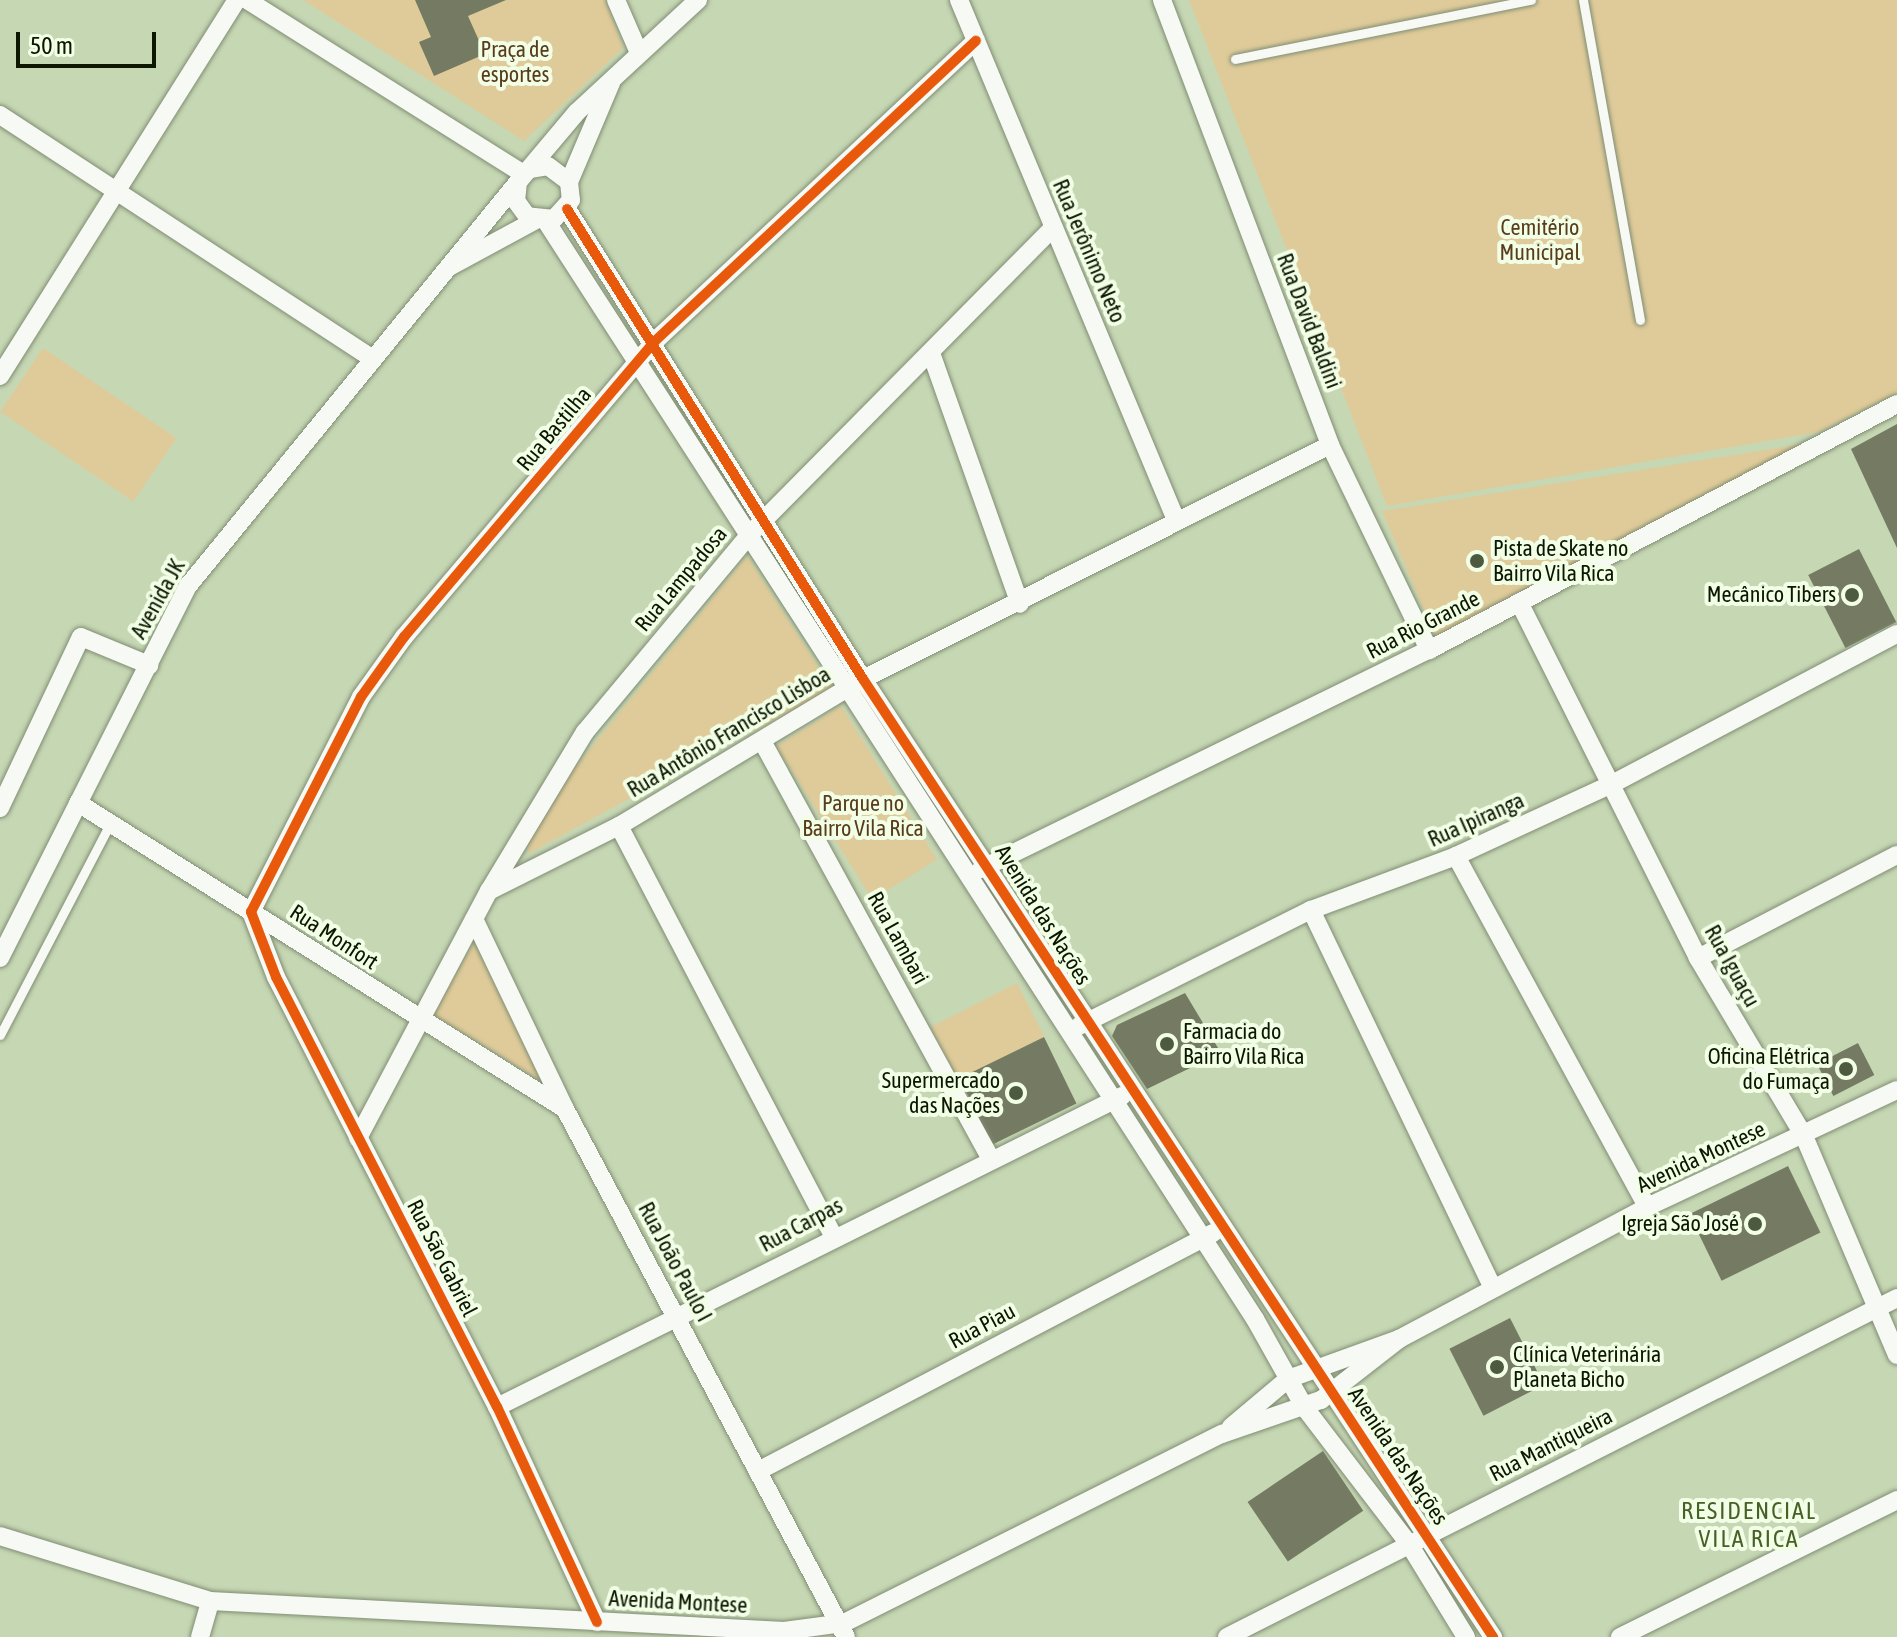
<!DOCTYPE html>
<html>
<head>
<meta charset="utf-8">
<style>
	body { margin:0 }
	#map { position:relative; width:1897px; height:1637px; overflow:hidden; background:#c6d7b4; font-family:"Asap Condensed",sans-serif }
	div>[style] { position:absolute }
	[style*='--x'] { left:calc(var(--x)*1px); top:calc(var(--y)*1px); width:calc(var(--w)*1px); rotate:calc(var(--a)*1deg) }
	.green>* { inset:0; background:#dfcb9a; transform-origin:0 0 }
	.building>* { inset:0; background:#747b62; transform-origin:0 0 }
	.roads { filter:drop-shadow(0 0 2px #818d73) drop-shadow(0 0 2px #818d73) }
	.service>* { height:9px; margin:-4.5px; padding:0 4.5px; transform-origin:4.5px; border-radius:4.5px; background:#f6f9f4 }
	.minor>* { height:18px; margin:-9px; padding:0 9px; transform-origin:9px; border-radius:9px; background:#f6f9f4 }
	.cycleway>* { height:10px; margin:-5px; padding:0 5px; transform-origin:5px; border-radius:5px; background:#e8590c }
	.dots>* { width:22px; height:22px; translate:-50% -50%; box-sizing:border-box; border:4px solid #f2ffe6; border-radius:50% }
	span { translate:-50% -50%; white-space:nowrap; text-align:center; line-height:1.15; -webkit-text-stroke:8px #f2ffe6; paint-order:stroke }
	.park-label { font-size:22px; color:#583c1b }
	.street-label { font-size:22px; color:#0c1601 }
	.poi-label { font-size:22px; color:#0c1601 }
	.left { translate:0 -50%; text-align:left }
	.right { translate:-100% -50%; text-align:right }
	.neighbourhood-label { font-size:24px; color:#466027; letter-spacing:2px }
	.scale { position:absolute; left:16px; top:32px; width:140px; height:36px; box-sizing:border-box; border:4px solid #0c1601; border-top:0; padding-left:10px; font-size:24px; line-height:28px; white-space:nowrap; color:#0c1601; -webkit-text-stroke:6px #f2ffe6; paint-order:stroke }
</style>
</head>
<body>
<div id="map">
	<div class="green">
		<i style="clip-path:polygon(303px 0,606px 0,623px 48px,524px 141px)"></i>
		<i style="clip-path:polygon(1189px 0,1897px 0,1897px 393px,1819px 432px,1387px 506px)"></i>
		<i style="left:43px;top:348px;width:161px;height:77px;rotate:34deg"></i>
		<i style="clip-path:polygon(1829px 440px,1435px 636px,1382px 511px)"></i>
		<i style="clip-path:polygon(747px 556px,832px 688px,528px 854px,529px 836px,555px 792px)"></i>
		<i style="left:841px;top:706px;width:181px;height:76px;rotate:58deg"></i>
		<i style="clip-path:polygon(474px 942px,542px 1081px,433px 1015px)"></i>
		<i style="left:1017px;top:983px;width:60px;height:97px;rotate:63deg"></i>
	</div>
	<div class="building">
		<i style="clip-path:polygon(415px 0,506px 0,468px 16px,485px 54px,434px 76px,419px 42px,431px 37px)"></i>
		<i style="clip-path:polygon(1897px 424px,1897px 548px,1851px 449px)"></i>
		<i style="left:1859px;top:549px;width:82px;height:57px;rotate:63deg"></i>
		<i style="clip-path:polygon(1185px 993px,1221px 1053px,1147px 1089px,1112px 1036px,1117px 1025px)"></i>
		<i style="left:1044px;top:1037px;width:74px;height:94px;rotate:64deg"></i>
		<i style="left:1858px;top:1043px;width:36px;height:46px;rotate:63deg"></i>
		<i style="left:1788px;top:1166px;width:74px;height:110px;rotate:64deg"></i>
		<i style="left:1510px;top:1318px;width:75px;height:68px;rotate:63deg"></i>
		<i style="left:1323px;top:1451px;width:72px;height:91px;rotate:56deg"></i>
	</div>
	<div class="roads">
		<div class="service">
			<i style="--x:1583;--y:0;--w:325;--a:79.9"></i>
			<i style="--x:1235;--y:59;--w:302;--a:-11.3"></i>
			<i style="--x:0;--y:1035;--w:240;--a:-62.5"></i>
		</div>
		<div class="minor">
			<i style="--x:247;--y:0;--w:326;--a:32.2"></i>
			<i style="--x:616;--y:0;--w:58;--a:66.5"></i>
			<i style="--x:959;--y:0;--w:563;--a:67.35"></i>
			<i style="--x:1162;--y:0;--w:476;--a:69.3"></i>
			<i style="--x:1330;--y:445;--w:228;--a:64.2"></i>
			<i style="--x:0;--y:115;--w:443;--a:33.2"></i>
			<i style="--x:530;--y:169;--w:18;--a:-9"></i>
			<i style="--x:548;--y:166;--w:26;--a:37"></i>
			<i style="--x:569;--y:182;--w:18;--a:84"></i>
			<i style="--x:571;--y:200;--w:25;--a:132"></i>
			<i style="--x:554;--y:219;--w:27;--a:-174"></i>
			<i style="--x:527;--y:216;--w:19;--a:-126"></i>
			<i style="--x:516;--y:201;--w:19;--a:-84"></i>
			<i style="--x:518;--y:182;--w:92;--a:-49.9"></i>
			<i style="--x:577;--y:112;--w:165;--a:-42.8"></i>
			<i style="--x:569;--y:182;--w:108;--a:-67"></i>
			<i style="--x:567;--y:209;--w:555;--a:57.8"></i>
			<i style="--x:863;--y:679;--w:1147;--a:56.67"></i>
			<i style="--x:546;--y:221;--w:1307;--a:57.15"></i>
			<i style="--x:1255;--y:1319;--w:102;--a:60.7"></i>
			<i style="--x:1305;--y:1408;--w:171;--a:52.6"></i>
			<i style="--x:1409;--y:1544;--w:109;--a:58.5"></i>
			<i style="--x:449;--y:267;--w:99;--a:-28.4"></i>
			<i style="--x:931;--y:353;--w:266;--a:70.5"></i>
			<i style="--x:0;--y:376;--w:444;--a:-57.8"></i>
			<i style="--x:1520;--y:604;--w:396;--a:63.3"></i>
			<i style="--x:1698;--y:958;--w:207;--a:59.2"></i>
			<i style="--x:1804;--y:1136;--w:238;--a:67"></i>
			<i style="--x:762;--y:741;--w:475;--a:61.3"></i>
			<i style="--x:78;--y:803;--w:575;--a:32.14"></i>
			<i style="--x:0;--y:808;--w:189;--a:-64.7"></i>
			<i style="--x:81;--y:637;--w:74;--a:22.4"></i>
			<i style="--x:619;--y:826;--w:462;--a:62.4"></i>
			<i style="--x:1456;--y:856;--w:400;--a:61.4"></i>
			<i style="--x:981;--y:869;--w:499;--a:-26.1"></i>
			<i style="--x:1429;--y:650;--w:529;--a:-27.73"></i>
			<i style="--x:489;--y:891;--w:186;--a:-58.9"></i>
			<i style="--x:585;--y:732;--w:256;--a:-50.2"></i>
			<i style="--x:749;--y:535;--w:432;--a:-45.3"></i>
			<i style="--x:1311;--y:910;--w:420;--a:64.3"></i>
			<i style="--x:474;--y:919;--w:211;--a:64.4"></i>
			<i style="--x:565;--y:1109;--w:598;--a:61.98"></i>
			<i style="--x:0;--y:958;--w:417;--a:-63.2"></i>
			<i style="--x:188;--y:586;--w:522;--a:-50.76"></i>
			<i style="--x:1698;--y:958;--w:224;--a:-27.4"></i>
			<i style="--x:1079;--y:1026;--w:259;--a:-26.6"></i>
			<i style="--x:1311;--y:910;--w:155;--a:-20.4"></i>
			<i style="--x:1456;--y:856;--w:172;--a:-24.8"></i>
			<i style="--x:1612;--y:784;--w:322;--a:-27.8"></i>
			<i style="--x:358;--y:1138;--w:280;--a:-62.1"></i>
			<i style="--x:489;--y:891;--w:145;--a:-26.6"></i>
			<i style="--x:619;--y:826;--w:285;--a:-31.1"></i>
			<i style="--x:863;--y:679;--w:522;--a:-26.61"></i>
			<i style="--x:497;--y:1407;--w:698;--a:-26.45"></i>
			<i style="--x:1231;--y:1427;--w:75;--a:-40.1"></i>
			<i style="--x:1288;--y:1379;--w:118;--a:-19.8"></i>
			<i style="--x:1399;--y:1339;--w:281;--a:-28"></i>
			<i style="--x:1647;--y:1207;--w:276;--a:-25.1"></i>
			<i style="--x:762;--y:1469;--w:509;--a:-27.62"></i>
			<i style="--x:0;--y:1536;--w:220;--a:17.2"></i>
			<i style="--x:210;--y:1601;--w:575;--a:2.99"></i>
			<i style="--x:784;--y:1631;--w:61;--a:-7.6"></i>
			<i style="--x:844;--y:1623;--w:423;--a:-26.6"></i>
			<i style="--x:1222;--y:1434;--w:105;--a:-19"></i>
			<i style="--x:1321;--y:1400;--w:99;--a:-38"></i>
			<i style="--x:597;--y:1622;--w:237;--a:-114.9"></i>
			<i style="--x:497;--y:1407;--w:483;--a:-117.2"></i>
			<i style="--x:276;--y:977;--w:70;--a:-111"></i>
			<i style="--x:251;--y:912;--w:242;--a:-62.9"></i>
			<i style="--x:361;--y:697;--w:74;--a:-54.4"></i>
			<i style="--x:404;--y:637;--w:387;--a:-49.7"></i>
			<i style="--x:654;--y:342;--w:441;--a:-43.1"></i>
			<i style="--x:200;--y:1637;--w:37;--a:-74"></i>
			<i style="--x:1227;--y:1637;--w:751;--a:-26.84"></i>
			<i style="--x:1620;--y:1637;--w:309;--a:-26.3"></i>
		</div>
	</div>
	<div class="cycleway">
		<i style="--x:567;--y:209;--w:555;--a:57.8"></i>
		<i style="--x:863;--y:679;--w:1147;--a:56.67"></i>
		<i style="--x:597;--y:1622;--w:237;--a:-114.9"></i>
		<i style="--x:497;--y:1407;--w:483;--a:-117.2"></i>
		<i style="--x:276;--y:977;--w:70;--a:-111"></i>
		<i style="--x:251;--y:912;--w:242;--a:-62.9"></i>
		<i style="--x:361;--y:697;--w:74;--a:-54.4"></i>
		<i style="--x:404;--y:637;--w:387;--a:-49.7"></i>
		<i style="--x:654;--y:342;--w:441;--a:-43.1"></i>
	</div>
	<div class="dots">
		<i style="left:1477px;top:561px;background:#4d5a40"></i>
		<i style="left:1852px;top:595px;background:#4d5a40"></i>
		<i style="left:1167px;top:1044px;background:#4d5a40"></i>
		<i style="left:1846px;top:1069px;background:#4d5a40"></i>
		<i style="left:1016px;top:1093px;background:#4d5a40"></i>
		<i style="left:1755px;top:1224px;background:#4d5a40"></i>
		<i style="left:1497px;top:1367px;background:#4d5a40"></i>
	</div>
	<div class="park-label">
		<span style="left:515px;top:62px">Praça de<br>esportes</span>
		<span style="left:1540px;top:240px">Cemitério<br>Municipal</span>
		<span style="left:863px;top:816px">Parque no<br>Bairro Vila Rica</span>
	</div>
	<div class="street-label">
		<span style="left:1089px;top:251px;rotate:67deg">Rua Jerônimo Neto</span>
		<span style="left:1309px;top:321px;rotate:69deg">Rua David Baldini</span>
		<span style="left:554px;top:429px;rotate:-50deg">Rua Bastilha</span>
		<span style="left:681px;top:579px;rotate:-50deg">Rua Lampadosa</span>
		<span style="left:158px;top:599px;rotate:-61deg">Avenida JK</span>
		<span style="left:1423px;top:625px;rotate:-27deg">Rua Rio Grande</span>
		<span style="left:729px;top:732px;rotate:-31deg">Rua Antônio Francisco Lisboa</span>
		<span style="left:1476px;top:820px;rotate:-24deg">Rua Ipiranga</span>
		<span style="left:1043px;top:915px;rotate:58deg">Avenida das Nações</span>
		<span style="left:334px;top:937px;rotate:33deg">Rua Monfort</span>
		<span style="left:898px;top:938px;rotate:61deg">Rua Lambari</span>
		<span style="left:1732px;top:966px;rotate:61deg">Rua Iguaçu</span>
		<span style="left:1701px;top:1157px;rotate:-25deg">Avenida Montese</span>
		<span style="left:801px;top:1225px;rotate:-28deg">Rua Carpas</span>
		<span style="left:442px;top:1258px;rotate:63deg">Rua São Gabriel</span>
		<span style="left:675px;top:1262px;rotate:62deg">Rua João Paulo I</span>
		<span style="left:982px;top:1326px;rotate:-28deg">Rua Piau</span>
		<span style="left:1551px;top:1445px;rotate:-27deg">Rua Mantiqueira</span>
		<span style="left:1398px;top:1456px;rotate:56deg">Avenida das Nações</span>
		<span style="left:678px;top:1602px;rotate:3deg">Avenida Montese</span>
	</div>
	<div class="poi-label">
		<span class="left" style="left:1493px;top:561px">Pista de Skate no<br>Bairro Vila Rica</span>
		<span class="right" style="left:1836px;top:595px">Mecânico Tibers</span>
		<span class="left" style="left:1183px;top:1044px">Farmacia do<br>Bairro Vila Rica</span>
		<span class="right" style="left:1830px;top:1069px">Oficina Elétrica<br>do Fumaça</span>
		<span class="right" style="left:1000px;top:1093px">Supermercado<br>das Nações</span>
		<span class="right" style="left:1739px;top:1224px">Igreja São José</span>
		<span class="left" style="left:1513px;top:1367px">Clínica Veterinária<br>Planeta Bicho</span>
	</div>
	<div class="neighbourhood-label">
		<span style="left:1749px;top:1525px">RESIDENCIAL<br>VILA RICA</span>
	</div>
	<div class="scale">50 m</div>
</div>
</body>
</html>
